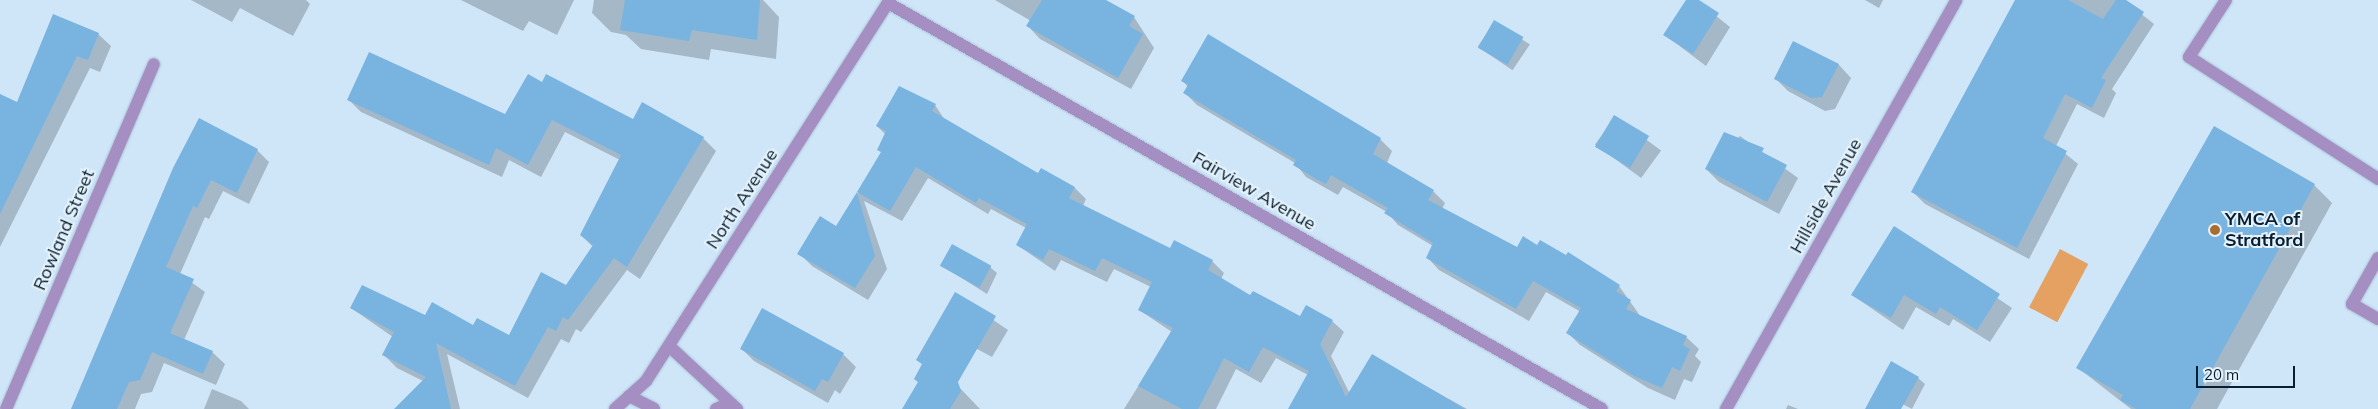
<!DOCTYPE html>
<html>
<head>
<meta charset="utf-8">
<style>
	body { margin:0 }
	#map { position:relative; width:2378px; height:409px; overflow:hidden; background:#cfe6f9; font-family:Mulish,sans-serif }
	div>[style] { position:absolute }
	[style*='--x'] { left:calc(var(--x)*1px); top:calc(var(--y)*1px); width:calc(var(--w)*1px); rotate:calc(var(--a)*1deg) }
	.green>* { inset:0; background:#e4a161; transform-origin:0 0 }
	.shadow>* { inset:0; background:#0003; transform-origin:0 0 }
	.building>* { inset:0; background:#79b3e0; transform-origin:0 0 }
	.roads { filter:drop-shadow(0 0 1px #abc2d5) drop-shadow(0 0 1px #abc2d5) }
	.service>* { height:12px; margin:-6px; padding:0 6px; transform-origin:6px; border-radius:6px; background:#a48ec2 }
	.minor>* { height:12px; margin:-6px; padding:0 6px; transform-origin:6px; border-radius:6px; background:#a48ec2 }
	.tertiary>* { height:12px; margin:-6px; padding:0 6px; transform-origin:6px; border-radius:6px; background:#a48ec2 }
	.dots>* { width:14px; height:14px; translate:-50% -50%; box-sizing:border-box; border:2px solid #e6f2fb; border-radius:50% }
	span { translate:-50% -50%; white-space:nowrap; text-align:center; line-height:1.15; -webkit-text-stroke:4px #e6f2fb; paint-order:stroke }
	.street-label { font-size:18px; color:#071f30 }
	.poi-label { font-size:18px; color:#071f30; font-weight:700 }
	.left { translate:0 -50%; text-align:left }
	.scale { position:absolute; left:2196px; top:366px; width:99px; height:22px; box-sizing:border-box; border:2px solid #071f30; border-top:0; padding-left:6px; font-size:15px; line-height:18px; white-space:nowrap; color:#071f30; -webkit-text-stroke:4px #e6f2fb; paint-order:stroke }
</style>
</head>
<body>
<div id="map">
	<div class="green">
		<i style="left:2060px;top:249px;width:32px;height:66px;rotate:28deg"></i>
	</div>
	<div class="shadow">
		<i style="clip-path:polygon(191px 0,306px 0,310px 4px,293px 36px,240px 8px,232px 22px)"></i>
		<i style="clip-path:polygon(574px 0,557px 35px,529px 21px,523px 31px,461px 0)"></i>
		<i style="clip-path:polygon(594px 0,763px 0,779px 17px,776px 59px,711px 49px,709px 60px,641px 49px,626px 35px,611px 32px,592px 13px)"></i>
		<i style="clip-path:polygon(995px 0,1102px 0,1134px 17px,1154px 48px,1131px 89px,1040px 39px,1028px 26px,1031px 21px)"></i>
		<i style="clip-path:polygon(1687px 0,1696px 0,1730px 27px,1706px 66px,1665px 35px)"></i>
		<i style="clip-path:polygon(1865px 0,1883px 0,1879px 8px)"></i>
		<i style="clip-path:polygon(2016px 0,2124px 0,2154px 24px,2112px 89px,2116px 93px,2104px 118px,2077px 104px,2056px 146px,2078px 164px,2029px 259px,1925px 204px,1913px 192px)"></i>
		<i style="left:1495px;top:21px;width:42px;height:31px;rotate:34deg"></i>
		<i style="clip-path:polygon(98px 34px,111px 46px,100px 72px,90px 68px,0 247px,0 95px,17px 104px)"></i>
		<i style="clip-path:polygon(1794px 42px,1839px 65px,1851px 78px,1835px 109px,1825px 111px,1788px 91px,1775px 78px)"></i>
		<i style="clip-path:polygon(1183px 81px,1380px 139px,1392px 151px,1387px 163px,1433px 191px,1445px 203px,1442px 209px,1517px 249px,1538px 246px,1619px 286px,1641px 317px,1686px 337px,1699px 349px,1695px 356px,1701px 362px,1692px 382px,1684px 379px,1675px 400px,1648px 388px,1580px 345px,1568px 333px,1581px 312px,1546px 292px,1529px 321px,1439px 270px,1427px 257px,1433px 246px,1398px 225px,1387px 212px,1343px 187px,1338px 195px,1306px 177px,1295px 163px,1197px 105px,1185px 93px,1188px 87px)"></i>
		<i style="clip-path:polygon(542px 84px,633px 120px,703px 138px,716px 151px,640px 279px,627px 270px,581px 332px,576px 329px,569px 343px,561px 339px,528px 398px,447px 354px,460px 409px,395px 409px,423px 381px,397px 368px,384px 355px,393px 337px,351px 308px,425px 316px,510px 337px,566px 286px,593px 247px,581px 235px,620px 160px,565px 132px,541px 177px,509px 160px,502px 177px,361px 112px,348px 99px,505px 115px)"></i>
		<i style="clip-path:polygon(935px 105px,945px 120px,1039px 175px,1075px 188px,1086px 199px,1083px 206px,1170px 249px,1174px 242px,1212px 261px,1224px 273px,1221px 279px,1251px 297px,1300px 317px,1332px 321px,1344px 332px,1331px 356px,1350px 394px,1372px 356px,1467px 409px,1290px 409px,1308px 375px,1276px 358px,1261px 383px,1236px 369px,1216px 409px,1124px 409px,1172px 332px,1139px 310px,1151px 287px,1114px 269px,1107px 282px,1061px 260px,1055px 271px,1017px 245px,1026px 228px,991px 209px,988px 214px,928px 178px,902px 221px,864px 201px,887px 269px,868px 300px,812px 266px,799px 253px,837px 228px,882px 153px,879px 150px,886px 135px,877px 126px)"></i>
		<i style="left:1615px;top:117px;width:57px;height:34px;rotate:36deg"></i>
		<i style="clip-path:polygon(1740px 136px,1798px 178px,1779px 214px,1719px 182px,1706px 169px)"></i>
		<i style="clip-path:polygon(257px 150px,269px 162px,249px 204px,223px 191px,209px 219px,205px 217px,180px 274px,205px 292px,184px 340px,212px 352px,225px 364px,216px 385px,164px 363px,152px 392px,141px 394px,135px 409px,72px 409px,174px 168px)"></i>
		<i style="clip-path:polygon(2314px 185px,2332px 203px,2217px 409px,2131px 409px,2078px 368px)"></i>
		<i style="clip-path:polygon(1894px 228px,2012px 308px,1990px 342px,1953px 319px,1949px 326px,1916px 307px,1903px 330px,1852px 295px)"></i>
		<i style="clip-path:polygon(941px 265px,990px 267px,997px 273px,987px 294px)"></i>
		<i style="clip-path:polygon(955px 294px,1008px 330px,992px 357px,951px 335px)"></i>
		<i style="clip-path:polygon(741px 348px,843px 354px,856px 367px,840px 394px,835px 390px,828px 403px,754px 361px)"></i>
		<i style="clip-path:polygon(1918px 378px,1925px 384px,1912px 409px,1885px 395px)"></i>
		<i style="clip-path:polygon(958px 386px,980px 409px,904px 409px)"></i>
		<i style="clip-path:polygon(212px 389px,241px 401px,249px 409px,204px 409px)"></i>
		<i style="clip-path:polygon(1788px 405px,1798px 409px,1786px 409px)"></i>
	</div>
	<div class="building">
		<i style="clip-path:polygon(625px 0,760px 0,757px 40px,692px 30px,689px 41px,620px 30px)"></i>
		<i style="clip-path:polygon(1042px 0,1106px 0,1135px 16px,1129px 26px,1143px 34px,1118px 78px,1026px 26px)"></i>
		<i style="clip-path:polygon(1686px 0,1699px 0,1719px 13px,1693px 54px,1663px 35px)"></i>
		<i style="clip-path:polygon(2015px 0,2068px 0,2103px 19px,2116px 0,2126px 0,2144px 12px,2101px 78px,2106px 80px,2092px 108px,2065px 94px,2043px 138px,2067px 151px,2017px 248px,1911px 192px)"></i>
		<i style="clip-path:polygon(53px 14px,99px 33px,88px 60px,77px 56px,0 214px,0 94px,17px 102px)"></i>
		<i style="left:1494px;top:20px;width:34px;height:32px;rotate:30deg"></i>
		<i style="clip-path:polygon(1208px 34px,1381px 138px,1373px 154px,1434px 190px,1428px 200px,1517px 247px,1523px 236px,1537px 245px,1540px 240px,1566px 255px,1568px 252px,1620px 285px,1616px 291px,1631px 300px,1626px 309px,1687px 336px,1683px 345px,1690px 349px,1680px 371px,1672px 367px,1662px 388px,1634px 376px,1566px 333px,1581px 308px,1533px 281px,1516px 309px,1426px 258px,1433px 243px,1384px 213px,1388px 208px,1331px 175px,1326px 184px,1316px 179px,1293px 165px,1296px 160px,1183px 93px,1188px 85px,1181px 81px)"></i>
		<i style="clip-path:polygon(1793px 41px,1839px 64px,1822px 97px,1811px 98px,1774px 79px)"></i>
		<i style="clip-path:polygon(369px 52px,505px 114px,528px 74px,542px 82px,546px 74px,633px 119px,642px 102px,704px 137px,627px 267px,614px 258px,568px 320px,563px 317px,556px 331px,548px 327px,515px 386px,436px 343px,451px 409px,394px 409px,426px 377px,382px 355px,394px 332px,350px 308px,362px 285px,425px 315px,432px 302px,473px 325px,477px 318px,509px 335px,541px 272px,566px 285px,593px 245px,580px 235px,621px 155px,552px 120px,528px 165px,496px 148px,489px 165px,347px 100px)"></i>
		<i style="clip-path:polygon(899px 86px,936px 104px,932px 111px,1038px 173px,1041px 168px,1075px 187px,1069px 198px,1170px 248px,1174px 240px,1213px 260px,1208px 270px,1250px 295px,1253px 291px,1300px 316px,1306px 305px,1333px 320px,1320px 344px,1346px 397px,1372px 354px,1465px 409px,1288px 409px,1309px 371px,1263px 347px,1249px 372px,1224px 358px,1198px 409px,1182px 409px,1138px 386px,1173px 328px,1138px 310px,1152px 282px,1102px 258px,1095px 271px,1049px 249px,1043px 260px,1016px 245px,1027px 224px,979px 198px,976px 203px,916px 167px,890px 211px,857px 192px,881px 152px,877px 150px,886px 131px,876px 126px)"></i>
		<i style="left:1614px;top:115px;width:41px;height:37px;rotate:31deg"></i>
		<i style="clip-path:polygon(199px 118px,258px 149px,237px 193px,211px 180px,197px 208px,193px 206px,166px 267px,194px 279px,170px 333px,213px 351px,203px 374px,152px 352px,140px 380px,129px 382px,117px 409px,71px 409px,173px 168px)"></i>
		<i style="clip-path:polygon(2214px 126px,2315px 184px,2190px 409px,2136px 409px,2120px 400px,2123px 395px,2076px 368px)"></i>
		<i style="clip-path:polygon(1724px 132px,1764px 148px,1762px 152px,1787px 165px,1767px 202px,1705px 169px)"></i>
		<i style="clip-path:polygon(857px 192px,875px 256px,855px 288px,797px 254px,820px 216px,836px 226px)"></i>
		<i style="clip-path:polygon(1894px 226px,2000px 294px,1977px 330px,1940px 307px,1936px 314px,1904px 295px,1891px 318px,1851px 295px)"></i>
		<i style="left:952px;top:244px;width:45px;height:25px;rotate:29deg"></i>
		<i style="clip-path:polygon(955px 292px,996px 316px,958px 382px,961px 391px,950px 409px,902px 409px,918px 382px,914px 379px,922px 364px,916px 360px)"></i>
		<i style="clip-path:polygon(762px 308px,844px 353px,828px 382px,822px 379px,815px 391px,740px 349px)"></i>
		<i style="clip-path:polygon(1891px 361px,1919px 377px,1901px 409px,1865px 409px)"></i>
	</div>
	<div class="roads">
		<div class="service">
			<i style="--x:2226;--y:0;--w:68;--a:123"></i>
			<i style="--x:2189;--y:57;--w:225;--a:32.8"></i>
			<i style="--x:2378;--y:258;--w:53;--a:119.5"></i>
			<i style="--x:2352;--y:304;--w:30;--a:30"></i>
		</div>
		<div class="minor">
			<i style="--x:888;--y:3;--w:821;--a:29.62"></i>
			<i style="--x:669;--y:346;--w:93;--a:42.8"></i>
			<i style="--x:629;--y:396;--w:28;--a:27"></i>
			<i style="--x:6;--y:409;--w:375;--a:-66.8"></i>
			<i style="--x:716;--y:409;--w:13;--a:-23"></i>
			<i style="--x:1726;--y:409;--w:469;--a:-60.6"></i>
		</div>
		<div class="tertiary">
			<i style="--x:615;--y:409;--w:42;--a:-42.1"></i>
			<i style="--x:646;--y:381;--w:452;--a:-57.4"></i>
		</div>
	</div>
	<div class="dots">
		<i style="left:2215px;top:230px;background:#a96d30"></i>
	</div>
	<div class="street-label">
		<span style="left:1254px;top:191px;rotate:30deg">Fairview Avenue</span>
		<span style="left:1826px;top:196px;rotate:-61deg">Hillside Avenue</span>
		<span style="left:742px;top:199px;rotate:-57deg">North Avenue</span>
		<span style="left:64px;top:230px;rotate:-67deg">Rowland Street</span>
	</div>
	<div class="poi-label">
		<span class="left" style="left:2225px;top:230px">YMCA of<br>Stratford</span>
	</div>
	<div class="scale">20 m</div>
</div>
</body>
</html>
